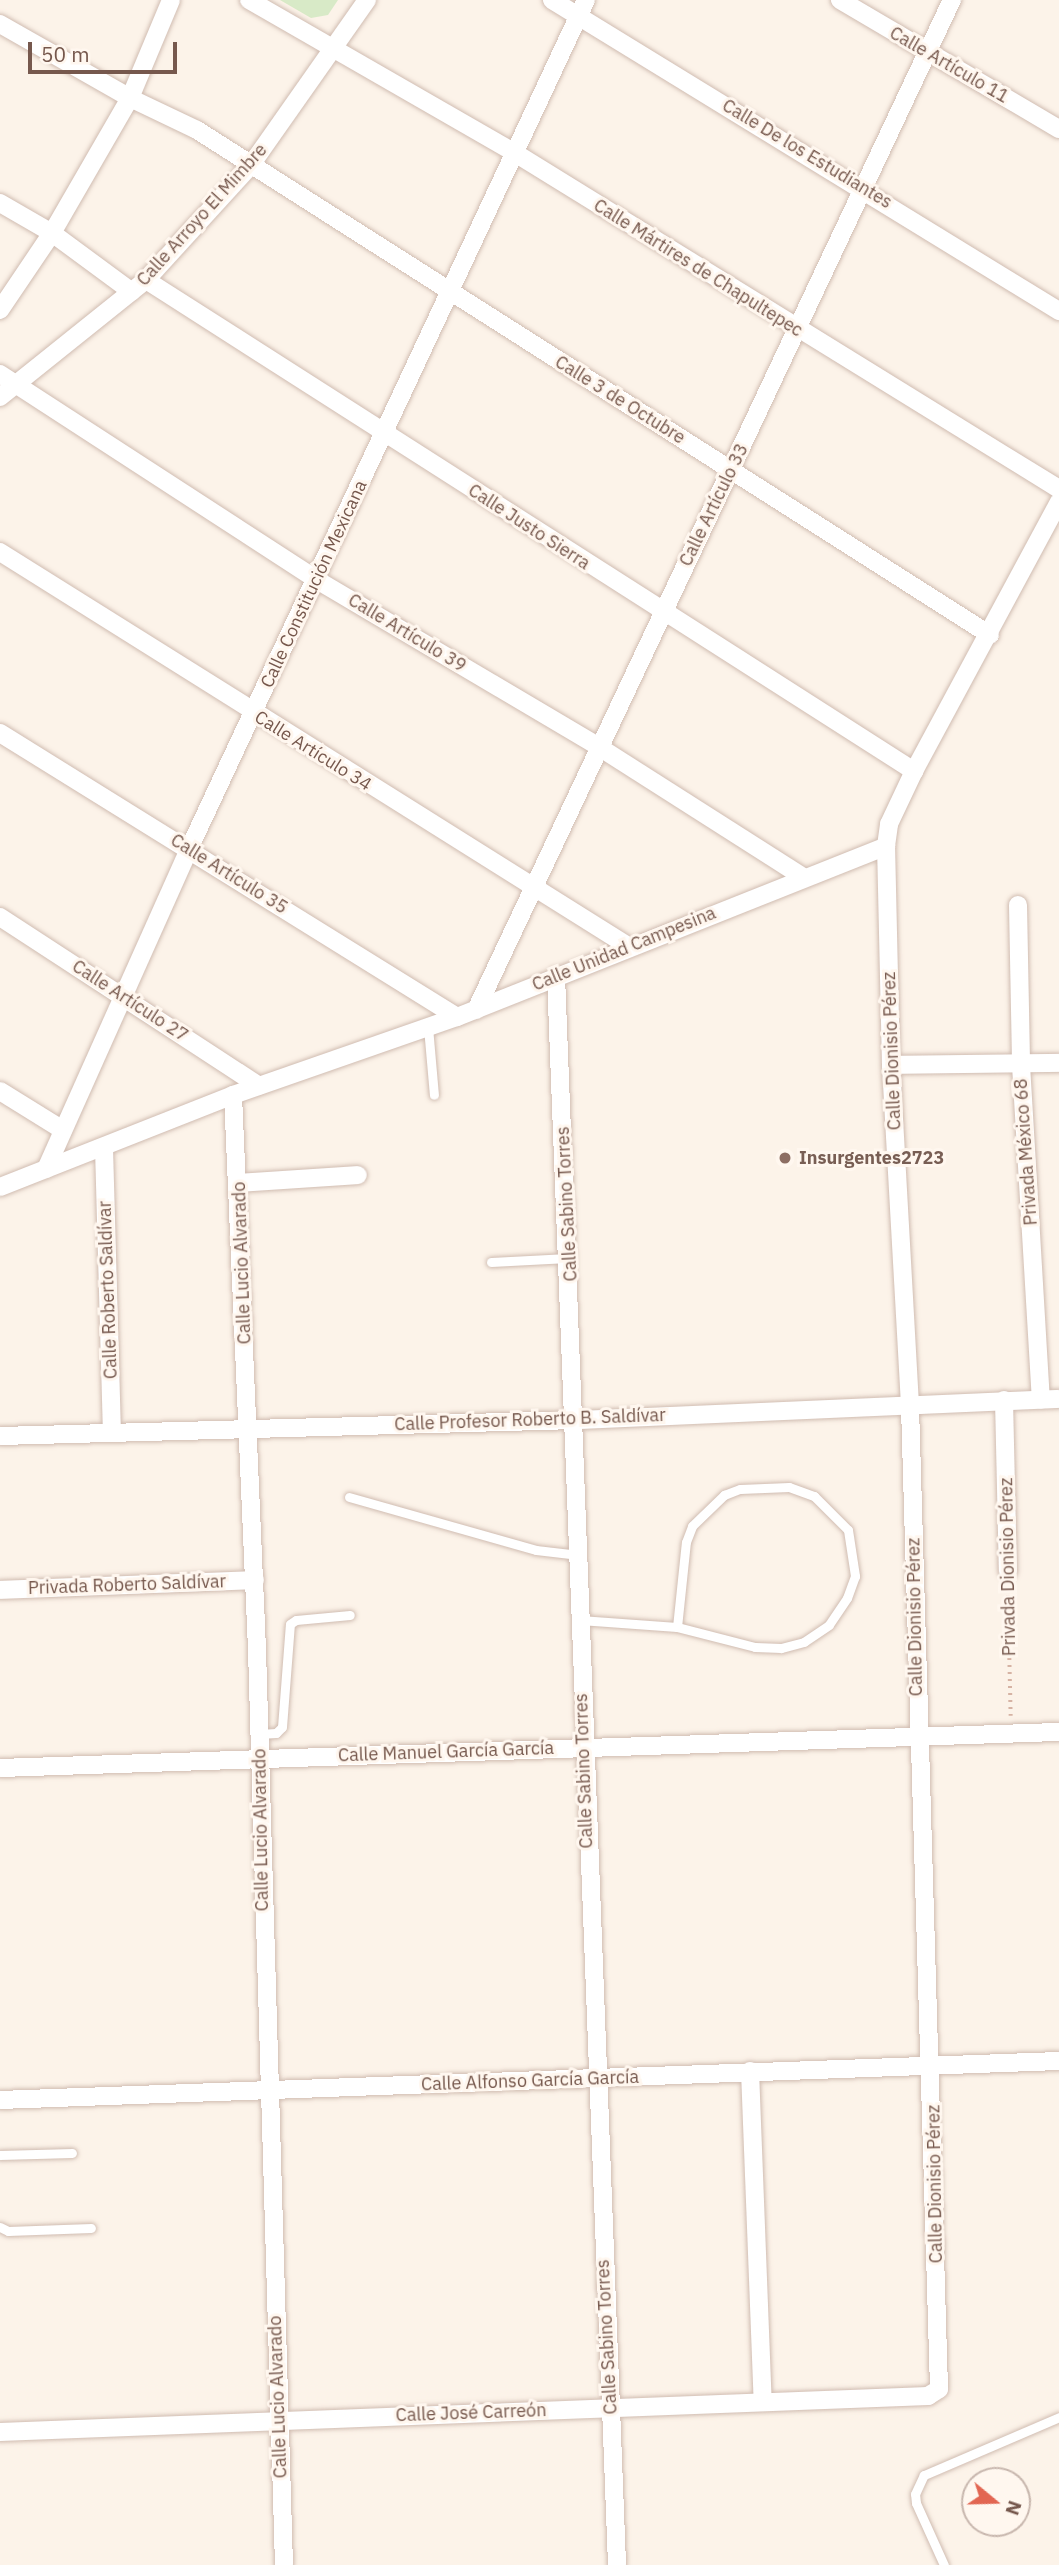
<!DOCTYPE html>
<html>
<head>
<meta charset="utf-8">
<style>
	body { margin:0 }
	#map { position:relative; width:1059px; height:2565px; overflow:hidden; background:#fcf3e9; font-family:"IBM Plex Sans",sans-serif }
	div>[style] { position:absolute }
	[style*='--x'] { left:calc(var(--x)*1px); top:calc(var(--y)*1px); width:calc(var(--w)*1px); rotate:calc(var(--a)*1deg) }
	.green>* { inset:0; background:#d8eac7 }
	.path>* { height:3.5px; margin-top:-1.75px; transform-origin:0; background:repeating-linear-gradient(90deg,#d6b3a4 0 2px,transparent 0 7px) }
	.roads { filter:drop-shadow(0 0 2px #d0bcb1) drop-shadow(0 0 2px #d0bcb1) }
	.service>* { height:9px; margin:-4.5px; padding:0 4.5px; transform-origin:4.5px; border-radius:4.5px; background:#fff }
	.minor>* { height:18px; margin:-9px; padding:0 9px; transform-origin:9px; border-radius:9px; background:#fff }
	.dots>* { width:19px; height:19px; translate:-50% -50%; box-sizing:border-box; border:4px solid #fff7ef; border-radius:50% }
	span { translate:-50% -50%; white-space:nowrap; text-align:center; line-height:1.15; -webkit-text-stroke:6px #fff7ef; paint-order:stroke }
	.street-label { font-size:18px; color:#76584d }
	.education-label { font-size:18px; color:#785e54; font-weight:700 }
	.left { translate:0 -50%; text-align:left }
	.north { position:absolute; left:961px; top:2467px; width:70px; height:70px; box-sizing:border-box; background:#fff7ef; border:2px solid #c8b7ae; border-radius:50%; rotate:109deg; font-size:19px; font-weight:700; line-height:28px; text-align:center; color:#76584d }
	.north::after { content:''; display:block; margin:auto; width:24px; height:32px; background:#e26652; clip-path:polygon(50% 0,100% 100%,50% 72%,0 100%) }
	.scale { position:absolute; left:28px; top:42px; width:149px; height:32px; box-sizing:border-box; border:4px solid #76584d; border-top:0; padding-left:9px; font-size:21px; line-height:24px; white-space:nowrap; color:#76584d; -webkit-text-stroke:5px #fff7ef; paint-order:stroke }
</style>
</head>
<body>
<div id="map">
	<div class="green">
		<i style="clip-path:polygon(280px 0,338px 0,328px 15px,311px 18px)"></i>
	</div>
	<div class="path">
		<i style="--x:1008;--y:1588;--w:128;--a:88.7"></i>
	</div>
	<div class="roads">
		<div class="service">
			<i style="--x:428;--y:1027;--w:68;--a:85"></i>
			<i style="--x:491;--y:1262;--w:77;--a:-3"></i>
			<i style="--x:349;--y:1497;--w:194;--a:15.8"></i>
			<i style="--x:536;--y:1550;--w:43;--a:6.6"></i>
			<i style="--x:580;--y:1620;--w:97;--a:4.1"></i>
			<i style="--x:677;--y:1627;--w:85;--a:-84"></i>
			<i style="--x:686;--y:1542;--w:17;--a:-69"></i>
			<i style="--x:692;--y:1526;--w:45;--a:-44.1"></i>
			<i style="--x:724;--y:1495;--w:17;--a:-21"></i>
			<i style="--x:740;--y:1489;--w:49;--a:-2.3"></i>
			<i style="--x:789;--y:1487;--w:27;--a:20"></i>
			<i style="--x:814;--y:1496;--w:48;--a:45"></i>
			<i style="--x:848;--y:1530;--w:47;--a:81.3"></i>
			<i style="--x:855;--y:1576;--w:23;--a:110"></i>
			<i style="--x:847;--y:1598;--w:32;--a:124"></i>
			<i style="--x:829;--y:1625;--w:30;--a:146"></i>
			<i style="--x:804;--y:1642;--w:24;--a:165"></i>
			<i style="--x:781;--y:1648;--w:26;--a:-178"></i>
			<i style="--x:755;--y:1647;--w:81;--a:-165.6"></i>
			<i style="--x:259;--y:1734;--w:17;--a:-3"></i>
			<i style="--x:276;--y:1733;--w:8;--a:-45"></i>
			<i style="--x:282;--y:1727;--w:103;--a:-85.6"></i>
			<i style="--x:290;--y:1624;--w:7;--a:-34"></i>
			<i style="--x:296;--y:1620;--w:54;--a:-5.3"></i>
			<i style="--x:0;--y:2155;--w:72;--a:-1.6"></i>
			<i style="--x:0;--y:2227;--w:9;--a:27"></i>
			<i style="--x:8;--y:2231;--w:83;--a:-2.1"></i>
			<i style="--x:944;--y:2565;--w:68;--a:-114.3"></i>
			<i style="--x:916;--y:2503;--w:9;--a:-96"></i>
			<i style="--x:915;--y:2494;--w:21;--a:-65"></i>
			<i style="--x:924;--y:2475;--w:147;--a:-23.2"></i>
		</div>
		<div class="minor">
			<i style="--x:249;--y:0;--w:307;--a:29.9"></i>
			<i style="--x:515;--y:153;--w:639;--a:31.7"></i>
			<i style="--x:552;--y:0;--w:595;--a:31.53"></i>
			<i style="--x:840;--y:0;--w:254;--a:30.5"></i>
			<i style="--x:0;--y:24;--w:150;--a:29.6"></i>
			<i style="--x:130;--y:98;--w:74;--a:25.5"></i>
			<i style="--x:197;--y:130;--w:940;--a:32.49"></i>
			<i style="--x:0;--y:203;--w:60;--a:30"></i>
			<i style="--x:52;--y:233;--w:99;--a:36.4"></i>
			<i style="--x:146;--y:280;--w:912;--a:32.59"></i>
			<i style="--x:0;--y:310;--w:93;--a:-56"></i>
			<i style="--x:52;--y:233;--w:156;--a:-60"></i>
			<i style="--x:130;--y:98;--w:106;--a:-67.3"></i>
			<i style="--x:0;--y:374;--w:378;--a:33"></i>
			<i style="--x:317;--y:580;--w:328;--a:30.6"></i>
			<i style="--x:599;--y:747;--w:242;--a:32.5"></i>
			<i style="--x:0;--y:397;--w:187;--a:-38.7"></i>
			<i style="--x:146;--y:280;--w:156;--a:-47.6"></i>
			<i style="--x:251;--y:165;--w:202;--a:-54.9"></i>
			<i style="--x:0;--y:552;--w:741;--a:32.1"></i>
			<i style="--x:0;--y:733;--w:538;--a:31.86"></i>
			<i style="--x:1018;--y:905;--w:160;--a:88.9"></i>
			<i style="--x:1021;--y:1065;--w:335;--a:86.6"></i>
			<i style="--x:0;--y:917;--w:309;--a:33.1"></i>
			<i style="--x:556;--y:976;--w:1590;--a:87.8"></i>
			<i style="--x:476;--y:1010;--w:1117;--a:-64.77"></i>
			<i style="--x:891;--y:1065;--w:168;--a:-0.7"></i>
			<i style="--x:0;--y:1091;--w:74;--a:31.8"></i>
			<i style="--x:233;--y:1095;--w:556;--a:87.52"></i>
			<i style="--x:257;--y:1650;--w:915;--a:88.31"></i>
			<i style="--x:104;--y:1148;--w:284;--a:88.4"></i>
			<i style="--x:46;--y:1169;--w:350;--a:-65.9"></i>
			<i style="--x:189;--y:849;--w:937;--a:-64.94"></i>
			<i style="--x:239;--y:1183;--w:119;--a:-3.8"></i>
			<i style="--x:0;--y:1187;--w:251;--a:-21.5"></i>
			<i style="--x:233;--y:1095;--w:237;--a:-19.2"></i>
			<i style="--x:457;--y:1017;--w:462;--a:-21.7"></i>
			<i style="--x:1004;--y:1400;--w:171;--a:88.7"></i>
			<i style="--x:0;--y:1436;--w:577;--a:-1.59"></i>
			<i style="--x:577;--y:1420;--w:482;--a:-2.5"></i>
			<i style="--x:0;--y:1590;--w:255;--a:-2.2"></i>
			<i style="--x:0;--y:1768;--w:1060;--a:-1.95"></i>
			<i style="--x:750;--y:2071;--w:331;--a:87.8"></i>
			<i style="--x:0;--y:2100;--w:1060;--a:-2.11"></i>
			<i style="--x:0;--y:2432;--w:929;--a:-2.22"></i>
			<i style="--x:928;--y:2396;--w:13;--a:-32"></i>
			<i style="--x:939;--y:2389;--w:984;--a:-91.69"></i>
			<i style="--x:910;--y:1405;--w:341;--a:-93.2"></i>
			<i style="--x:891;--y:1065;--w:219;--a:-91.3"></i>
			<i style="--x:886;--y:846;--w:22;--a:-82"></i>
			<i style="--x:889;--y:824;--w:59;--a:-64.7"></i>
			<i style="--x:914;--y:771;--w:306;--a:-61.7"></i>
		</div>
	</div>
	<div class="dots">
		<i style="left:785px;top:1158px;background:#8d6e63"></i>
	</div>
	<div class="street-label">
		<span style="left:949px;top:65px;rotate:30deg">Calle Artículo 11</span>
		<span style="left:807px;top:154px;rotate:31deg">Calle De los Estudiantes</span>
		<span style="left:202px;top:215px;rotate:-48deg">Calle Arroyo El Mimbre</span>
		<span style="left:698px;top:268px;rotate:32deg">Calle Mártires de Chapultepec</span>
		<span style="left:620px;top:400px;rotate:32deg">Calle 3 de Octubre</span>
		<span style="left:714px;top:505px;rotate:-64deg">Calle Artículo 33</span>
		<span style="left:529px;top:527px;rotate:33deg">Calle Justo Sierra</span>
		<span style="left:314px;top:584px;rotate:-65deg">Calle Constitución Mexicana</span>
		<span style="left:407px;top:633px;rotate:31deg">Calle Artículo 39</span>
		<span style="left:313px;top:751px;rotate:32deg">Calle Artículo 34</span>
		<span style="left:229px;top:874px;rotate:32deg">Calle Artículo 35</span>
		<span style="left:624px;top:949px;rotate:-22deg">Calle Unidad Campesina</span>
		<span style="left:130px;top:1001px;rotate:33deg">Calle Artículo 27</span>
		<span style="left:892px;top:1051px;rotate:-92deg">Calle Dionisio Pérez</span>
		<span style="left:1026px;top:1152px;rotate:-94deg">Privada México 68</span>
		<span style="left:567px;top:1204px;rotate:-93deg">Calle Sabino Torres</span>
		<span style="left:242px;top:1263px;rotate:-92deg">Calle Lucio Alvarado</span>
		<span style="left:108px;top:1290px;rotate:-92deg">Calle Roberto Saldívar</span>
		<span style="left:530px;top:1420px;rotate:-2deg">Calle Profesor Roberto B. Saldívar</span>
		<span style="left:1008px;top:1567px;rotate:-91deg">Privada Dionisio Pérez</span>
		<span style="left:127px;top:1585px;rotate:-2deg">Privada Roberto Saldívar</span>
		<span style="left:915px;top:1617px;rotate:-91deg">Calle Dionisio Pérez</span>
		<span style="left:446px;top:1752px;rotate:-2deg">Calle Manuel García García</span>
		<span style="left:584px;top:1771px;rotate:-92deg">Calle Sabino Torres</span>
		<span style="left:261px;top:1830px;rotate:-91deg">Calle Lucio Alvarado</span>
		<span style="left:530px;top:2081px;rotate:-2deg">Calle Alfonso García García</span>
		<span style="left:935px;top:2184px;rotate:-91deg">Calle Dionisio Pérez</span>
		<span style="left:607px;top:2337px;rotate:-93deg">Calle Sabino Torres</span>
		<span style="left:278px;top:2397px;rotate:-92deg">Calle Lucio Alvarado</span>
		<span style="left:471px;top:2413px;rotate:-2deg">Calle José Carreón</span>
	</div>
	<div class="education-label">
		<span class="left" style="left:799px;top:1158px">Insurgentes2723</span>
	</div>
	<div class="north">N</div>
	<div class="scale">50 m</div>
</div>
</body>
</html>
